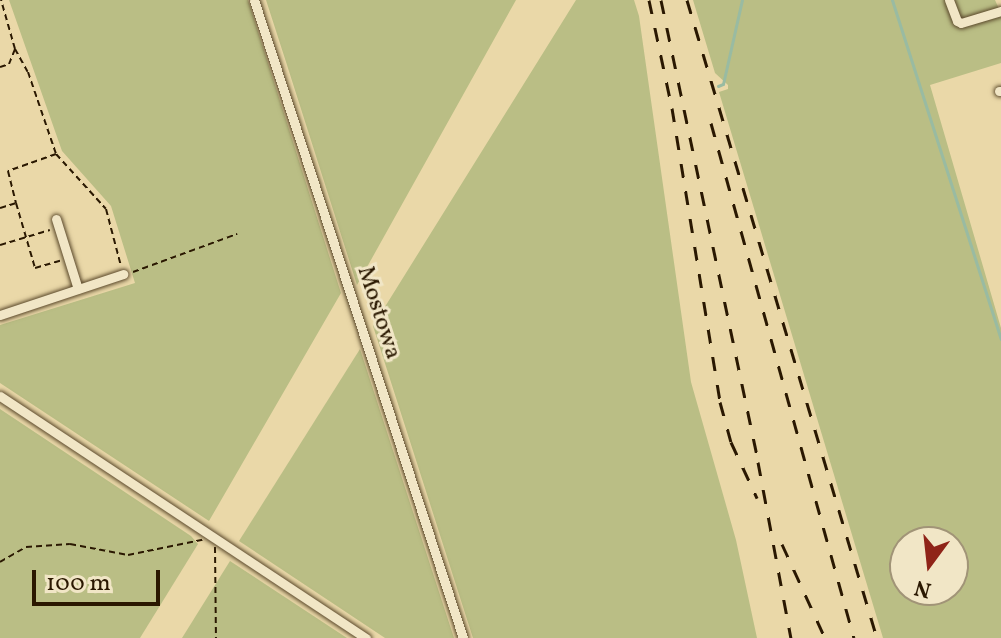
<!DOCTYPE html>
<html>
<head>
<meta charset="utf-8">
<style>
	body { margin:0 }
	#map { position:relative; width:1001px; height:638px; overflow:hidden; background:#ead8a8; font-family:Vollkorn,serif }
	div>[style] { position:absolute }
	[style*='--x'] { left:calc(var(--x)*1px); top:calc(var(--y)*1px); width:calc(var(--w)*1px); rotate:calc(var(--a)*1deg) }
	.green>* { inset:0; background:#babe85 }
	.stream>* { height:3px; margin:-1.5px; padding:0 1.5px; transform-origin:1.5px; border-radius:1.5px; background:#99bba2 }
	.path>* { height:2px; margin-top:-1px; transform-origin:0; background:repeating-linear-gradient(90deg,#2a1801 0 6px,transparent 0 10px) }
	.roads { filter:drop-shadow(0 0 2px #5a482b) drop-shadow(0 0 2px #5a482b) }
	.minor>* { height:9px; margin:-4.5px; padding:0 4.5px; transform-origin:4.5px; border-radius:4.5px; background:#f1e6c6 }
	.rail>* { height:3px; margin-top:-1.5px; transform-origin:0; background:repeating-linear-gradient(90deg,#2a1801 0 14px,transparent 0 28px) }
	span { translate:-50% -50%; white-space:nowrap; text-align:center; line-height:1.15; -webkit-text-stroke:6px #f1e6c6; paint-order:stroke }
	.street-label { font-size:24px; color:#2a1801 }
	.north { position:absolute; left:889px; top:526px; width:80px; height:80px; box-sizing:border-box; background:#f1e6c6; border:2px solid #a19477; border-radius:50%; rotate:195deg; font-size:22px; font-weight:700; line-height:32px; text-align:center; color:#2a1801 }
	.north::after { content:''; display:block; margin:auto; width:28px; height:36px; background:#8f2418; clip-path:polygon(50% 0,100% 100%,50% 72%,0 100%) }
	.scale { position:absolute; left:32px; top:570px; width:128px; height:36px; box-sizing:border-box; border:4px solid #2a1801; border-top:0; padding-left:10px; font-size:24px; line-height:28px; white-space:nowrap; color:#2a1801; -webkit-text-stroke:6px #f1e6c6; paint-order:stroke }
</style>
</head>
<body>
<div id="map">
	<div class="green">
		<i style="clip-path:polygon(9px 0,248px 0,341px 293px,209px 521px,0 383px,0 325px,135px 283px,111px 206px,62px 151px)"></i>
		<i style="clip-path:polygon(266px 0,516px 0,357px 285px,287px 65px)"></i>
		<i style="clip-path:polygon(576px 0,634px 0,639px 16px,691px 382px,736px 540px,757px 638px,473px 638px,373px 326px)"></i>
		<i style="clip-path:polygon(evenodd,693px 0,946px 0,954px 23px,1001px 14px,1001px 63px,930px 85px,1001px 328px,1001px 638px,883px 638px,719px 92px,728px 89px,728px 85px,715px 73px,693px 0,905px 542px,953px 542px,953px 590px,905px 590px,905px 542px)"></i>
		<i style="clip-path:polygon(954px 0,995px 0,999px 9px,960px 19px)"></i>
		<i style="clip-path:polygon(360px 349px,454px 638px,385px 638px,239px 541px)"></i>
		<i style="clip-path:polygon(0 409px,191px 536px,198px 544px,140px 638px,0 638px)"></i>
		<i style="clip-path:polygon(230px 561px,347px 638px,182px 638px)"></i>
	</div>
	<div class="stream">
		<i style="--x:892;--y:0;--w:356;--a:72.2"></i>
		<i style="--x:718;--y:86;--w:5;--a:-22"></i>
		<i style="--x:723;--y:84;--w:86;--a:-77.3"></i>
	</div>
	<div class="path">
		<i style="--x:15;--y:49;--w:26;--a:61"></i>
		<i style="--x:28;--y:72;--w:87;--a:71.1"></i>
		<i style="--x:56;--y:154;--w:51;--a:160.5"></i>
		<i style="--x:8;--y:171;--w:33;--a:76"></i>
		<i style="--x:0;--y:67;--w:9;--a:-18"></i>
		<i style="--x:9;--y:64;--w:16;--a:-68"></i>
		<i style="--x:15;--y:49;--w:51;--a:-105.9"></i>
		<i style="--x:56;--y:154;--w:74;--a:47.7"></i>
		<i style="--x:106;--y:209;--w:59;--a:75.3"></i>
		<i style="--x:0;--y:208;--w:17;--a:-17"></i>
		<i style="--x:16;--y:203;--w:68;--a:73.7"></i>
		<i style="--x:35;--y:268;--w:26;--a:-16"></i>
		<i style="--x:0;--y:245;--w:52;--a:-16.7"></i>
		<i style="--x:133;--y:272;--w:111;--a:-20.1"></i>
		<i style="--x:215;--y:547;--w:91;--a:89.4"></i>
		<i style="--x:0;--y:562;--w:30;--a:-30"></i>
		<i style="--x:26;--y:547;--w:44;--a:-3.9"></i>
		<i style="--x:70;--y:544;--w:59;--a:10.7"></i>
		<i style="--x:128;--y:555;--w:76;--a:-11.5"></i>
	</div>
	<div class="roads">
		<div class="minor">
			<i style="--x:254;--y:0;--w:671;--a:71.86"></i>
			<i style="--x:949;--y:0;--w:22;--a:69"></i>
			<i style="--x:957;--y:21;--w:4;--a:27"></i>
			<i style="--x:961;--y:23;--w:42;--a:-16.7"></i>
			<i style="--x:999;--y:91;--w:2;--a:0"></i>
			<i style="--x:56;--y:219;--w:73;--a:72.6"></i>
			<i style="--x:0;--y:315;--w:130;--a:-18.4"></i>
			<i style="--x:0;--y:396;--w:439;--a:33.5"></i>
		</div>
	</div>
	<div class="rail">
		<i style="--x:649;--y:0;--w:110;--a:78"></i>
		<i style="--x:672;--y:108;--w:298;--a:80.7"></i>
		<i style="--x:720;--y:402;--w:41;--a:74.6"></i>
		<i style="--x:731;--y:442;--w:62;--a:65.1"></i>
		<i style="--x:661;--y:0;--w:472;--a:78.1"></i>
		<i style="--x:758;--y:462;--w:179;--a:79.4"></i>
		<i style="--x:687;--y:0;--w:666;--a:73.42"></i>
		<i style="--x:711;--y:123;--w:534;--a:74.48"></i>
		<i style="--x:782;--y:544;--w:103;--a:65.4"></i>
	</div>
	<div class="street-label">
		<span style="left:378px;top:313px;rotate:72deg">Mostowa</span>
	</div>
	<div class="north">N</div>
	<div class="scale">100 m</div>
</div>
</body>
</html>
